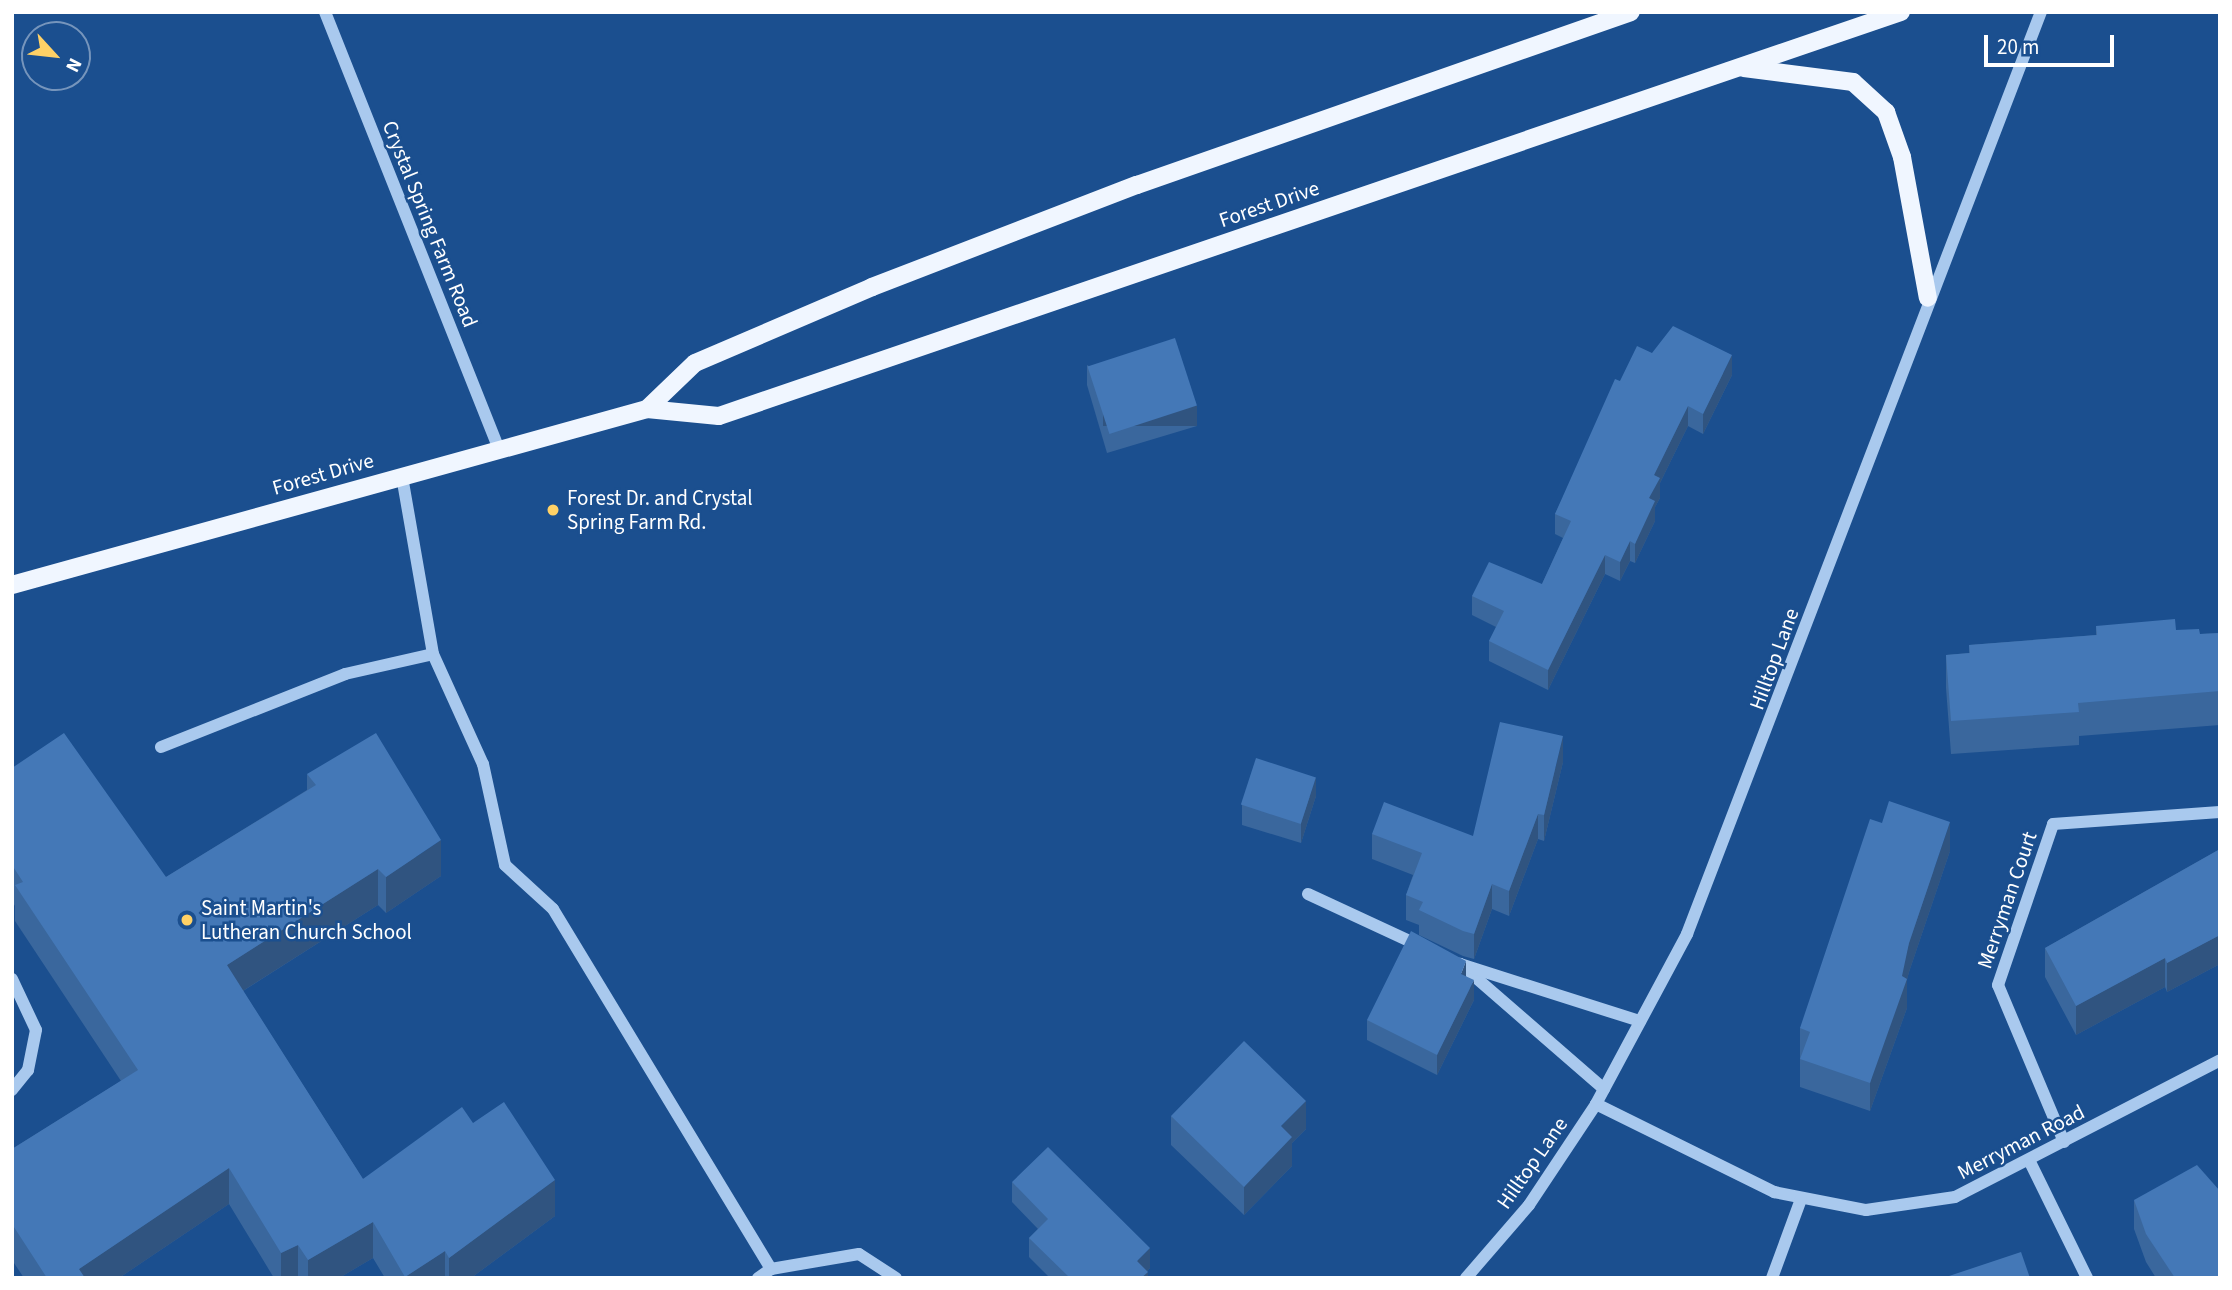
<!DOCTYPE html>
<html>
<head>
<meta charset="utf-8">
<style>
	body { margin:0 }
	#map { position:relative; width:2232px; height:1290px; overflow:hidden; background:#1b4f8f; font-family:"Source Sans 3",sans-serif }
	div>[style] { position:absolute }
	[style*='--x'] { left:calc(var(--x)*1px); top:calc(var(--y)*1px); width:calc(var(--w)*1px); rotate:calc(var(--a)*1deg) }
	.minor>* { height:12px; margin:-6px; padding:0 6px; transform-origin:6px; border-radius:6px; background:#a9c9ee }
	.major>* { height:18px; margin:-9px; padding:0 9px; transform-origin:9px; border-radius:9px; background:#f0f6ff }
	.wall>* { inset:0; background:#3a679d }
	.shaded-wall>* { inset:0; background:#305480; transform-origin:0 0 }
	.building>* { inset:0; background:#4478b7; transform-origin:0 0 }
	.dots>* { width:19px; height:19px; translate:-50% -50%; box-sizing:border-box; border:4px solid #1b4f8f; border-radius:50% }
	span { translate:-50% -50%; white-space:nowrap; text-align:center; line-height:1.15; -webkit-text-stroke:5px #1b4f8f; paint-order:stroke }
	.street-label { font-size:21px; color:#fff }
	.poi-label { font-size:21px; color:#fff }
	.left { translate:0 -50%; text-align:left }
	.frame { position:absolute; inset:0; border:14px solid #fff; pointer-events:none }
	.north { position:absolute; left:21px; top:21px; width:70px; height:70px; box-sizing:border-box; background:#1b4f8f; border:2px solid #7695bc; border-radius:50%; rotate:117deg; font-size:19px; font-weight:700; line-height:28px; text-align:center; color:#fff }
	.north::after { content:''; display:block; margin:auto; width:24px; height:32px; background:#ffd166; clip-path:polygon(50% 0,100% 100%,50% 72%,0 100%) }
	.scale { position:absolute; left:1984px; top:35px; width:130px; height:32px; box-sizing:border-box; border:4px solid #fff; border-top:0; padding-left:9px; font-size:21px; line-height:24px; white-space:nowrap; color:#fff; -webkit-text-stroke:5px #1b4f8f; paint-order:stroke }
</style>
</head>
<body>
<div id="map">
	<div class="minor">
		<i style="--x:325;--y:12;--w:470;--a:68.3"></i>
		<i style="--x:433;--y:654;--w:121;--a:65.6"></i>
		<i style="--x:483;--y:764;--w:103;--a:77.7"></i>
		<i style="--x:505;--y:865;--w:65;--a:42.5"></i>
		<i style="--x:553;--y:909;--w:421;--a:58.8"></i>
		<i style="--x:771;--y:1269;--w:16;--a:145"></i>
		<i style="--x:161;--y:747;--w:198;--a:-21.6"></i>
		<i style="--x:345;--y:674;--w:90;--a:-12.8"></i>
		<i style="--x:433;--y:654;--w:181;--a:-99.9"></i>
		<i style="--x:1308;--y:894;--w:126;--a:24.9"></i>
		<i style="--x:12;--y:979;--w:56;--a:64.8"></i>
		<i style="--x:36;--y:1030;--w:41;--a:101.3"></i>
		<i style="--x:28;--y:1070;--w:26;--a:129"></i>
		<i style="--x:1604;--y:1089;--w:191;--a:-139"></i>
		<i style="--x:1460;--y:964;--w:189;--a:17.6"></i>
		<i style="--x:1596;--y:1104;--w:199;--a:26.3"></i>
		<i style="--x:1774;--y:1192;--w:94;--a:11.1"></i>
		<i style="--x:1866;--y:1210;--w:90;--a:-8.3"></i>
		<i style="--x:1955;--y:1197;--w:298;--a:-27.3"></i>
		<i style="--x:2064;--y:1142;--w:170;--a:-112.8"></i>
		<i style="--x:1998;--y:985;--w:170;--a:-71.1"></i>
		<i style="--x:2053;--y:824;--w:167;--a:-4.1"></i>
		<i style="--x:2030;--y:1162;--w:129;--a:63.8"></i>
		<i style="--x:771;--y:1269;--w:89;--a:-9.7"></i>
		<i style="--x:859;--y:1254;--w:44;--a:33"></i>
		<i style="--x:1466;--y:1278;--w:96;--a:-49.2"></i>
		<i style="--x:1529;--y:1205;--w:121;--a:-56.4"></i>
		<i style="--x:1596;--y:1104;--w:193;--a:-61.8"></i>
		<i style="--x:1687;--y:934;--w:988;--a:-69"></i>
		<i style="--x:1772;--y:1278;--w:84;--a:-69.8"></i>
	</div>
	<div class="major">
		<i style="--x:1744;--y:68;--w:110;--a:7.3"></i>
		<i style="--x:1853;--y:82;--w:45;--a:42.3"></i>
		<i style="--x:1886;--y:112;--w:48;--a:70.4"></i>
		<i style="--x:1902;--y:157;--w:143;--a:79.6"></i>
		<i style="--x:647;--y:409;--w:66;--a:-43.8"></i>
		<i style="--x:695;--y:363;--w:193;--a:-23.2"></i>
		<i style="--x:872;--y:287;--w:284;--a:-21.1"></i>
		<i style="--x:1137;--y:185;--w:523;--a:-19.3"></i>
		<i style="--x:12;--y:585;--w:659;--a:-15.49"></i>
		<i style="--x:647;--y:409;--w:72;--a:5.6"></i>
		<i style="--x:719;--y:416;--w:1249;--a:-18.87"></i>
	</div>
	<div class="wall">
		<i style="clip-path:polygon(1652px 353px,1732px 375px,1703px 434px,1688px 426px,1660px 483px,1660px 498px,1655px 507px,1655px 521px,1635px 563px,1630px 561px,1620px 581px,1605px 574px,1548px 690px,1489px 661px,1489px 641px,1496px 627px,1472px 615px,1472px 596px,1542px 584px,1563px 538px,1555px 534px,1555px 514px,1620px 381px)"></i>
		<i style="clip-path:polygon(1087px 365px,1197px 426px,1107px 453px,1087px 385px)"></i>
		<i style="clip-path:polygon(2096px 626px,2176px 630px,2200px 634px,2220px 633px,2220px 725px,2079px 736px,2079px 745px,1951px 754px,1946px 688px,1946px 655px,1969px 653px,1969px 645px,2096px 635px)"></i>
		<i style="clip-path:polygon(1563px 762px,1544px 841px,1538px 839px,1509px 916px,1492px 909px,1474px 959px,1463px 956px,1419px 935px,1419px 925px,1406px 920px,1406px 895px,1413px 875px,1372px 859px,1372px 834px,1473px 836px)"></i>
		<i style="clip-path:polygon(12px 768px,166px 877px,307px 790px,307px 774px,441px 876px,386px 913px,378px 905px,243px 991px,363px 1179px,473px 1123px,555px 1216px,471px 1278px,385px 1278px,373px 1258px,339px 1278px,274px 1278px,229px 1204px,119px 1278px,24px 1278px,12px 1260px,12px 1149px,121px 1081px,15px 921px,15px 906px,12px 901px)"></i>
		<i style="clip-path:polygon(1316px 796px,1301px 843px,1242px 825px,1242px 805px)"></i>
		<i style="clip-path:polygon(2220px 849px,2220px 964px,2167px 992px,2165px 987px,2076px 1035px,2045px 977px,2045px 948px)"></i>
		<i style="clip-path:polygon(1950px 851px,1909px 972px,1907px 979px,1907px 1008px,1870px 1111px,1800px 1087px,1800px 1028px)"></i>
		<i style="clip-path:polygon(1466px 976px,1474px 1000px,1437px 1075px,1367px 1040px,1367px 1020px)"></i>
		<i style="clip-path:polygon(1171px 1116px,1306px 1129px,1292px 1143px,1292px 1166px,1244px 1215px,1171px 1145px)"></i>
		<i style="clip-path:polygon(1012px 1182px,1150px 1268px,1147px 1271px,1148px 1278px,1050px 1278px,1029px 1257px,1029px 1238px,1038px 1229px,1012px 1202px)"></i>
		<i style="clip-path:polygon(2134px 1200px,2220px 1278px,2156px 1278px,2146px 1262px,2134px 1229px)"></i>
	</div>
	<div class="shaded-wall">
		<i style="clip-path:polygon(1732px 355px,1732px 375px,1703px 434px,1703px 414px)"></i>
		<i style="left:1197px;top:406px;width:20px;height:94px;rotate:90deg"></i>
		<i style="clip-path:polygon(1688px 406px,1688px 426px,1660px 483px,1660px 498px,1655px 507px,1655px 521px,1635px 563px,1635px 544px,1649px 498px,1654px 475px)"></i>
		<i style="clip-path:polygon(1630px 541px,1630px 561px,1620px 581px,1620px 562px)"></i>
		<i style="clip-path:polygon(1605px 555px,1605px 574px,1548px 690px,1548px 670px)"></i>
		<i style="clip-path:polygon(1563px 736px,1563px 762px,1544px 841px,1544px 815px)"></i>
		<i style="clip-path:polygon(1316px 777px,1316px 796px,1301px 843px,1301px 823px)"></i>
		<i style="clip-path:polygon(1538px 814px,1538px 839px,1509px 916px,1509px 891px)"></i>
		<i style="clip-path:polygon(1950px 822px,1950px 851px,1909px 972px,1907px 980px,1907px 1008px,1870px 1111px,1870px 1083px,1909px 943px)"></i>
		<i style="clip-path:polygon(441px 840px,441px 876px,386px 913px,386px 877px)"></i>
		<i style="clip-path:polygon(378px 869px,378px 905px,227px 1001px,227px 965px)"></i>
		<i style="clip-path:polygon(1492px 884px,1492px 909px,1474px 959px,1474px 934px)"></i>
		<i style="clip-path:polygon(2220px 935px,2220px 964px,2167px 992px,2167px 963px)"></i>
		<i style="clip-path:polygon(2165px 958px,2165px 987px,2076px 1035px,2076px 1006px)"></i>
		<i style="clip-path:polygon(1466px 961px,1466px 981px,1461px 974px)"></i>
		<i style="clip-path:polygon(1474px 980px,1474px 1000px,1437px 1075px,1437px 1055px)"></i>
		<i style="clip-path:polygon(1306px 1101px,1306px 1129px,1292px 1143px,1292px 1166px,1244px 1215px,1244px 1187px,1281px 1126px)"></i>
		<i style="clip-path:polygon(229px 1168px,229px 1204px,119px 1278px,79px 1278px,79px 1269px)"></i>
		<i style="clip-path:polygon(555px 1180px,555px 1216px,471px 1278px,449px 1278px,449px 1258px)"></i>
		<i style="clip-path:polygon(373px 1222px,373px 1258px,339px 1278px,308px 1278px,308px 1260px)"></i>
		<i style="clip-path:polygon(298px 1245px,298px 1278px,281px 1278px,281px 1253px)"></i>
		<i style="clip-path:polygon(1150px 1248px,1150px 1268px,1141px 1278px,1137px 1261px)"></i>
		<i style="clip-path:polygon(445px 1251px,445px 1278px,405px 1278px,405px 1277px)"></i>
		<i style="clip-path:polygon(1148px 1272px,1148px 1278px,1141px 1278px)"></i>
	</div>
	<div class="building">
		<i style="clip-path:polygon(1673px 326px,1732px 355px,1703px 414px,1688px 406px,1654px 475px,1660px 478px,1649px 498px,1655px 501px,1635px 544px,1630px 541px,1620px 562px,1605px 555px,1548px 670px,1489px 641px,1504px 611px,1472px 596px,1489px 562px,1542px 584px,1571px 521px,1555px 514px,1615px 379px,1620px 381px,1637px 346px,1652px 353px)"></i>
		<i style="left:1175px;top:338px;width:71px;height:92px;rotate:72deg"></i>
		<i style="clip-path:polygon(2175px 619px,2176px 630px,2199px 629px,2200px 634px,2220px 633px,2220px 691px,2078px 703px,2079px 712px,1951px 721px,1946px 655px,1970px 653px,1969px 645px,2097px 635px,2096px 626px)"></i>
		<i style="clip-path:polygon(1500px 722px,1563px 736px,1544px 815px,1538px 814px,1509px 891px,1492px 884px,1474px 934px,1463px 931px,1419px 910px,1423px 902px,1406px 895px,1422px 853px,1372px 834px,1384px 802px,1473px 836px)"></i>
		<i style="clip-path:polygon(64px 733px,166px 877px,316px 785px,307px 774px,376px 733px,441px 840px,386px 877px,378px 869px,227px 965px,363px 1179px,462px 1107px,473px 1123px,504px 1102px,555px 1180px,449px 1258px,445px 1251px,405px 1277px,373px 1222px,308px 1260px,298px 1245px,281px 1253px,229px 1168px,79px 1269px,85px 1278px,47px 1278px,12px 1224px,12px 1149px,138px 1070px,15px 885px,23px 882px,12px 865px,12px 768px)"></i>
		<i style="left:1256px;top:758px;width:63px;height:49px;rotate:18deg"></i>
		<i style="clip-path:polygon(1889px 801px,1950px 822px,1909px 943px,1902px 976px,1907px 979px,1870px 1083px,1800px 1059px,1810px 1032px,1800px 1028px,1870px 819px,1882px 823px)"></i>
		<i style="clip-path:polygon(2220px 849px,2220px 935px,2167px 963px,2165px 958px,2076px 1006px,2045px 948px)"></i>
		<i style="clip-path:polygon(1411px 931px,1466px 961px,1461px 974px,1474px 980px,1437px 1055px,1367px 1020px)"></i>
		<i style="clip-path:polygon(1244px 1041px,1306px 1101px,1281px 1126px,1292px 1137px,1244px 1187px,1171px 1116px)"></i>
		<i style="clip-path:polygon(1048px 1147px,1150px 1248px,1137px 1261px,1148px 1272px,1141px 1278px,1070px 1278px,1029px 1238px,1048px 1219px,1012px 1182px)"></i>
		<i style="clip-path:polygon(2197px 1165px,2220px 1191px,2220px 1278px,2175px 1278px,2146px 1234px,2134px 1200px)"></i>
		<i style="clip-path:polygon(2021px 1252px,2030px 1278px,1949px 1278px,1949px 1276px)"></i>
	</div>
	<div class="dots">
		<i style="left:553px;top:510px;background:#ffd166"></i>
		<i style="left:187px;top:920px;background:#ffd166"></i>
	</div>
	<div class="street-label">
		<span style="left:1269px;top:204px;rotate:-19deg">Forest Drive</span>
		<span style="left:430px;top:224px;rotate:68deg">Crystal Spring Farm Road</span>
		<span style="left:323px;top:474px;rotate:-16deg">Forest Drive</span>
		<span style="left:1774px;top:659px;rotate:-70deg">Hilltop Lane</span>
		<span style="left:2007px;top:900px;rotate:-71deg">Merryman Court</span>
		<span style="left:2021px;top:1142px;rotate:-27deg">Merryman Road</span>
		<span style="left:1532px;top:1163px;rotate:-55deg">Hilltop Lane</span>
	</div>
	<div class="poi-label">
		<span class="left" style="left:567px;top:510px">Forest Dr. and Crystal<br>Spring Farm Rd.</span>
		<span class="left" style="left:201px;top:920px">Saint Martin's<br>Lutheran Church School</span>
	</div>
	<div class="frame"></div>
	<div class="north">N</div>
	<div class="scale">20 m</div>
</div>
</body>
</html>
